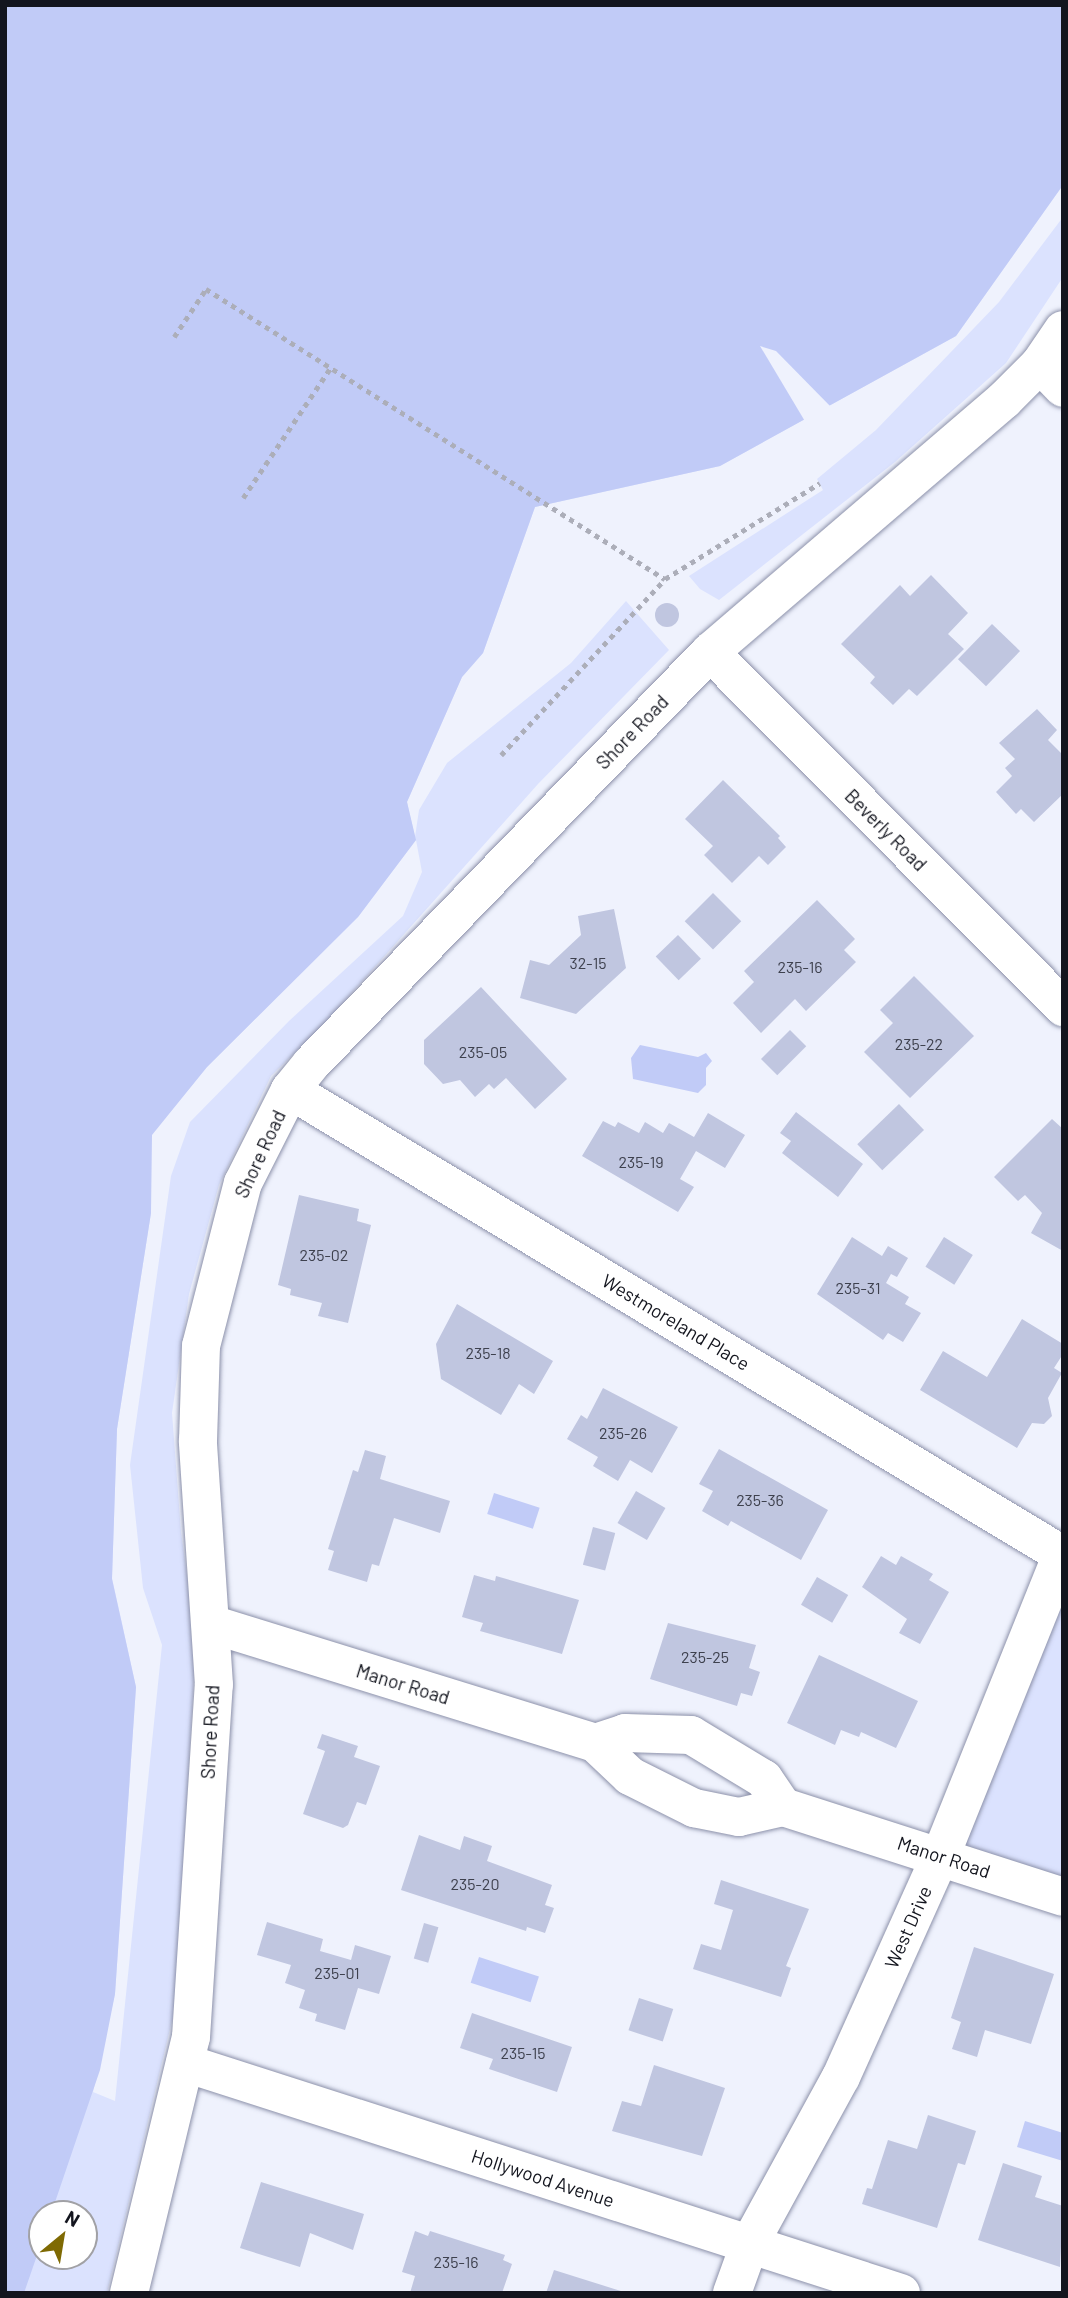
<!DOCTYPE html>
<html>
<head>
<meta charset="utf-8">
<style>
	body { margin:0 }
	#map { position:relative; width:1068px; height:2298px; overflow:hidden; background:#eff2fd; font-family:Barlow,sans-serif }
	div>[style] { position:absolute }
	[style*='--x'] { left:calc(var(--x)*1px); top:calc(var(--y)*1px); width:calc(var(--w)*1px); rotate:calc(var(--a)*1deg) }
	.green>* { inset:0; background:#dbe2fe }
	.water>* { inset:0; background:#c1cbf7; transform-origin:0 0 }
	.pier>* { inset:0; background:#eff2fd }
	.building>* { inset:0; background:#c0c6e0; transform-origin:0 0 }
	.round { border-radius:50% }
	.path>* { height:4.5px; margin-top:-2.25px; transform-origin:0; background:repeating-linear-gradient(90deg,#acaeb9 0 5px,transparent 0 10px) }
	.roads { filter:drop-shadow(0 0 2px #8c91aa) drop-shadow(0 0 2px #8c91aa) }
	.minor>* { height:38px; margin:-19px; padding:0 19px; transform-origin:19px; border-radius:19px; background:#fff }
	span { translate:-50% -50%; white-space:nowrap; text-align:center; line-height:1.15; -webkit-text-stroke:7px #fff; paint-order:stroke }
	.number-label { font-size:16px; color:#3e414e }
	.number-label span { -webkit-text-stroke-width:0 }
	.street-label { font-size:19px; color:#13151e }
	.frame { position:absolute; inset:0; border:7px solid #13151e; pointer-events:none }
	.north { position:absolute; left:28px; top:2200px; width:70px; height:70px; box-sizing:border-box; background:#fff; border:2px solid #a1a1a5; border-radius:50%; rotate:30deg; font-size:19px; font-weight:700; line-height:28px; text-align:center; color:#13151e }
	.north::after { content:''; display:block; margin:auto; width:24px; height:32px; background:#7f6a03; clip-path:polygon(50% 0,100% 100%,50% 72%,0 100%) }
</style>
</head>
<body>
<div id="map">
	<div class="green">
		<i style="clip-path:polygon(evenodd,1063px 185px,956px 336px,720px 466px,535px 507px,483px 653px,462px 677px,407px 802px,415px 837px,419px 810px,447px 763px,571px 663px,626px 601px,669px 650px,538px 784px,323px 1025px,271px 1076px,219px 1185px,189px 1294px,172px 1413px,181px 1532px,196px 1640px,175px 2008px,107px 2293px,5px 2293px,5px 1029px,448px 508px,1063px 185px,416px 840px,422px 872px,403px 916px,289px 1021px,190px 1122px,171px 1176px,130px 1465px,143px 1588px,162px 1645px,115px 2101px,93px 2092px,115px 1994px,136px 1687px,112px 1578px,117px 1429px,151px 1213px,151px 1135px,207px 1067px,358px 917px,416px 840px,1063px 185px,42px 2214px,84px 2214px,84px 2256px,42px 2256px,42px 2214px)"></i>
		<i style="clip-path:polygon(1063px 217px,1063px 277px,1006px 363px,895px 462px,719px 600px,700px 589px,689px 576px,823px 490px,817px 479px,876px 430px,999px 302px)"></i>
		<i style="clip-path:polygon(1063px 1560px,1063px 1899px,941px 1860px)"></i>
	</div>
	<div class="water">
		<i style="clip-path:polygon(5px 5px,1063px 5px,1063px 185px,956px 336px,720px 466px,535px 507px,483px 653px,462px 677px,407px 802px,416px 840px,358px 917px,207px 1067px,152px 1135px,151px 1213px,117px 1429px,112px 1579px,136px 1687px,115px 1994px,100px 2070px,51px 2214px,42px 2214px,42px 2241px,24px 2293px,5px 2293px)"></i>
		<i style="clip-path:polygon(640px 1045px,698px 1057px,706px 1053px,712px 1061px,706px 1068px,706px 1085px,698px 1093px,633px 1079px,631px 1058px)"></i>
		<i style="left:494px;top:1493px;width:48px;height:22px;rotate:18deg"></i>
		<i style="left:479px;top:1957px;width:63px;height:27px;rotate:18deg"></i>
		<i style="clip-path:polygon(1025px 2121px,1063px 2133px,1063px 2161px,1017px 2147px)"></i>
	</div>
	<div class="pier">
		<i style="clip-path:polygon(760px 346px,776px 351px,832px 408px,806px 423px)"></i>
	</div>
	<div class="building">
		<i style="clip-path:polygon(931px 575px,968px 613px,948px 634px,964px 649px,917px 696px,909px 689px,893px 705px,870px 683px,875px 677px,841px 644px,900px 585px,910px 596px)"></i>
		<i class="round" style="left:655px;top:603px;width:24px;height:24px"></i>
		<i style="left:992px;top:624px;width:39px;height:49px;rotate:44deg"></i>
		<i style="clip-path:polygon(1037px 709px,1057px 730px,1048px 740px,1063px 755px,1063px 794px,1034px 822px,1021px 809px,1016px 814px,996px 792px,1012px 776px,1005px 768px,1015px 759px,999px 743px)"></i>
		<i style="clip-path:polygon(723px 780px,780px 836px,778px 838px,786px 847px,768px 865px,759px 856px,732px 883px,704px 855px,713px 846px,685px 819px)"></i>
		<i style="left:713px;top:893px;width:40px;height:40px;rotate:45deg"></i>
		<i style="clip-path:polygon(817px 900px,855px 939px,844px 950px,856px 962px,806px 1011px,795px 999px,761px 1033px,733px 1003px,754px 982px,744px 971px)"></i>
		<i style="clip-path:polygon(614px 909px,626px 968px,576px 1014px,520px 998px,530px 960px,549px 965px,581px 935px,578px 916px)"></i>
		<i style="left:678px;top:935px;width:33px;height:31px;rotate:46deg"></i>
		<i style="clip-path:polygon(914px 976px,974px 1036px,910px 1098px,864px 1052px,893px 1023px,880px 1010px)"></i>
		<i style="clip-path:polygon(481px 987px,567px 1079px,535px 1109px,506px 1078px,494px 1089px,489px 1084px,475px 1097px,460px 1080px,443px 1084px,424px 1064px,424px 1040px)"></i>
		<i style="left:790px;top:1030px;width:23px;height:41px;rotate:45deg"></i>
		<i style="left:899px;top:1104px;width:36px;height:58px;rotate:46deg"></i>
		<i style="clip-path:polygon(796px 1112px,863px 1164px,838px 1197px,782px 1153px,791px 1141px,780px 1133px)"></i>
		<i style="clip-path:polygon(708px 1113px,745px 1135px,725px 1168px,696px 1151px,680px 1179px,694px 1187px,678px 1212px,582px 1156px,603px 1121px,615px 1127px,618px 1122px,639px 1133px,645px 1122px,663px 1133px,669px 1123px,694px 1137px)"></i>
		<i style="clip-path:polygon(1052px 1119px,1063px 1129px,1063px 1251px,1031px 1233px,1042px 1213px,1025px 1195px,1018px 1201px,994px 1177px)"></i>
		<i style="clip-path:polygon(299px 1195px,359px 1209px,357px 1221px,371px 1225px,348px 1323px,318px 1316px,322px 1303px,290px 1295px,291px 1289px,278px 1285px)"></i>
		<i style="clip-path:polygon(852px 1237px,882px 1256px,888px 1246px,908px 1258px,897px 1277px,891px 1274px,886px 1283px,909px 1297px,905px 1304px,921px 1313px,903px 1342px,888px 1333px,883px 1340px,817px 1294px)"></i>
		<i style="left:944px;top:1237px;width:34px;height:35px;rotate:32deg"></i>
		<i style="clip-path:polygon(457px 1304px,553px 1361px,534px 1394px,519px 1384px,501px 1415px,441px 1379px,436px 1344px)"></i>
		<i style="clip-path:polygon(1022px 1319px,1063px 1344px,1063px 1354px,1054px 1368px,1062px 1373px,1048px 1398px,1052px 1416px,1044px 1424px,1032px 1423px,1017px 1448px,920px 1390px,943px 1351px,987px 1377px)"></i>
		<i style="clip-path:polygon(603px 1388px,678px 1427px,652px 1473px,630px 1460px,618px 1481px,593px 1466px,598px 1457px,567px 1439px,581px 1415px,587px 1419px)"></i>
		<i style="clip-path:polygon(719px 1449px,828px 1510px,801px 1560px,731px 1521px,728px 1526px,702px 1511px,713px 1491px,699px 1484px)"></i>
		<i style="clip-path:polygon(365px 1450px,386px 1456px,380px 1479px,450px 1501px,440px 1533px,394px 1518px,379px 1566px,372px 1564px,367px 1582px,328px 1570px,334px 1551px,328px 1549px,353px 1470px,358px 1472px)"></i>
		<i style="left:636px;top:1491px;width:34px;height:37px;rotate:30deg"></i>
		<i style="left:593px;top:1527px;width:23px;height:39px;rotate:15deg"></i>
		<i style="clip-path:polygon(881px 1556px,896px 1565px,901px 1556px,933px 1574px,929px 1580px,949px 1592px,920px 1644px,899px 1633px,907px 1619px,862px 1587px)"></i>
		<i style="clip-path:polygon(474px 1575px,495px 1581px,496px 1576px,579px 1600px,562px 1654px,480px 1631px,483px 1623px,462px 1617px)"></i>
		<i style="left:817px;top:1577px;width:36px;height:32px;rotate:30deg"></i>
		<i style="clip-path:polygon(668px 1623px,756px 1645px,749px 1668px,760px 1672px,752px 1696px,741px 1693px,737px 1706px,650px 1679px)"></i>
		<i style="clip-path:polygon(819px 1655px,918px 1701px,896px 1748px,861px 1732px,859px 1737px,841px 1730px,835px 1745px,787px 1723px)"></i>
		<i style="clip-path:polygon(322px 1734px,358px 1746px,354px 1757px,380px 1766px,366px 1805px,357px 1802px,348px 1825px,343px 1828px,303px 1814px,325px 1751px,317px 1748px)"></i>
		<i style="clip-path:polygon(419px 1835px,460px 1850px,464px 1836px,492px 1846px,487px 1861px,552px 1885px,545px 1905px,554px 1908px,545px 1933px,527px 1927px,526px 1931px,401px 1890px)"></i>
		<i style="clip-path:polygon(721px 1880px,809px 1909px,786px 1966px,791px 1968px,781px 1997px,693px 1969px,701px 1944px,721px 1950px,733px 1910px,714px 1904px)"></i>
		<i style="clip-path:polygon(267px 1922px,323px 1939px,320px 1951px,351px 1960px,355px 1945px,391px 1956px,379px 1994px,358px 1988px,345px 2030px,315px 2021px,317px 2014px,299px 2008px,305px 1990px,285px 1983px,291px 1965px,257px 1955px)"></i>
		<i style="left:424px;top:1923px;width:15px;height:37px;rotate:16deg"></i>
		<i style="clip-path:polygon(974px 1947px,1054px 1974px,1031px 2044px,985px 2030px,977px 2057px,952px 2049px,961px 2022px,951px 2018px)"></i>
		<i style="left:639px;top:1998px;width:36px;height:34px;rotate:18deg"></i>
		<i style="clip-path:polygon(472px 2013px,572px 2047px,557px 2092px,489px 2069px,493px 2059px,460px 2048px)"></i>
		<i style="clip-path:polygon(654px 2065px,725px 2088px,702px 2156px,612px 2131px,622px 2101px,641px 2106px)"></i>
		<i style="clip-path:polygon(928px 2115px,976px 2131px,965px 2165px,958px 2163px,937px 2228px,862px 2204px,867px 2188px,872px 2189px,888px 2140px,917px 2149px)"></i>
		<i style="clip-path:polygon(1003px 2163px,1042px 2176px,1035px 2197px,1063px 2206px,1060px 2267px,978px 2240px)"></i>
		<i style="clip-path:polygon(261px 2182px,364px 2214px,353px 2250px,310px 2233px,300px 2267px,240px 2248px)"></i>
		<i style="clip-path:polygon(415px 2231px,428px 2236px,430px 2231px,505px 2255px,503px 2260px,512px 2264px,502px 2293px,410px 2293px,415px 2276px,402px 2272px)"></i>
		<i style="clip-path:polygon(554px 2270px,624px 2292px,624px 2293px,546px 2293px)"></i>
	</div>
	<div class="path">
		<i style="--x:174;--y:337;--w:58;--a:-56.3"></i>
		<i style="--x:206;--y:289;--w:543;--a:32.29"></i>
		<i style="--x:243;--y:498;--w:158;--a:-56.1"></i>
		<i style="--x:501;--y:755;--w:241;--a:-47"></i>
		<i style="--x:665;--y:579;--w:182;--a:-31.8"></i>
	</div>
	<div class="roads">
		<div class="minor">
			<i style="--x:1040;--y:364;--w:33;--a:46"></i>
			<i style="--x:710;--y:652;--w:501;--a:45.16"></i>
			<i style="--x:290;--y:1090;--w:900;--a:31.04"></i>
			<i style="--x:211;--y:1624;--w:402;--a:17.2"></i>
			<i style="--x:595;--y:1743;--w:48;--a:43.3"></i>
			<i style="--x:630;--y:1776;--w:72;--a:26.6"></i>
			<i style="--x:694;--y:1808;--w:46;--a:11.3"></i>
			<i style="--x:739;--y:1817;--w:45;--a:-12.8"></i>
			<i style="--x:783;--y:1807;--w:294;--a:17.8"></i>
			<i style="--x:595;--y:1743;--w:32;--a:-18"></i>
			<i style="--x:625;--y:1733;--w:66;--a:1.7"></i>
			<i style="--x:691;--y:1735;--w:85;--a:31.1"></i>
			<i style="--x:764;--y:1779;--w:34;--a:56"></i>
			<i style="--x:185;--y:2063;--w:752;--a:17.81"></i>
			<i style="--x:129;--y:2293;--w:263;--a:-76.4"></i>
			<i style="--x:191;--y:2037;--w:353;--a:-86.3"></i>
			<i style="--x:214;--y:1685;--w:245;--a:-93.8"></i>
			<i style="--x:198;--y:1441;--w:95;--a:-88.2"></i>
			<i style="--x:201;--y:1346;--w:168;--a:-75.6"></i>
			<i style="--x:243;--y:1183;--w:104;--a:-63.2"></i>
			<i style="--x:290;--y:1090;--w:33;--a:-51"></i>
			<i style="--x:311;--y:1064;--w:574;--a:-45.92"></i>
			<i style="--x:710;--y:652;--w:387;--a:-40.6"></i>
			<i style="--x:1004;--y:400;--w:51;--a:-45"></i>
			<i style="--x:1040;--y:364;--w:41;--a:-55.9"></i>
			<i style="--x:732;--y:2293;--w:53;--a:-70.2"></i>
			<i style="--x:750;--y:2243;--w:189;--a:-61.3"></i>
			<i style="--x:841;--y:2077;--w:243;--a:-65.8"></i>
			<i style="--x:941;--y:1855;--w:328;--a:-68.1"></i>
		</div>
	</div>
	<div class="number-label">
		<span style="left:588px;top:963px">32-15</span>
		<span style="left:800px;top:967px">235-16</span>
		<span style="left:919px;top:1044px">235-22</span>
		<span style="left:483px;top:1052px">235-05</span>
		<span style="left:641px;top:1162px">235-19</span>
		<span style="left:324px;top:1255px">235-02</span>
		<span style="left:858px;top:1288px">235-31</span>
		<span style="left:488px;top:1353px">235-18</span>
		<span style="left:623px;top:1433px">235-26</span>
		<span style="left:760px;top:1500px">235-36</span>
		<span style="left:705px;top:1657px">235-25</span>
		<span style="left:475px;top:1884px">235-20</span>
		<span style="left:337px;top:1973px">235-01</span>
		<span style="left:523px;top:2053px">235-15</span>
		<span style="left:456px;top:2262px">235-16</span>
	</div>
	<div class="street-label">
		<span style="left:632px;top:732px;rotate:-46deg">Shore Road</span>
		<span style="left:886px;top:830px;rotate:45deg">Beverly Road</span>
		<span style="left:260px;top:1154px;rotate:-65deg">Shore Road</span>
		<span style="left:676px;top:1322px;rotate:31deg">Westmoreland Place</span>
		<span style="left:403px;top:1684px;rotate:17deg">Manor Road</span>
		<span style="left:210px;top:1732px;rotate:-87deg">Shore Road</span>
		<span style="left:944px;top:1857px;rotate:18deg">Manor Road</span>
		<span style="left:908px;top:1927px;rotate:-66deg">West Drive</span>
		<span style="left:543px;top:2178px;rotate:18deg">Hollywood Avenue</span>
	</div>
	<div class="frame"></div>
	<div class="north">N</div>
</div>
</body>
</html>
